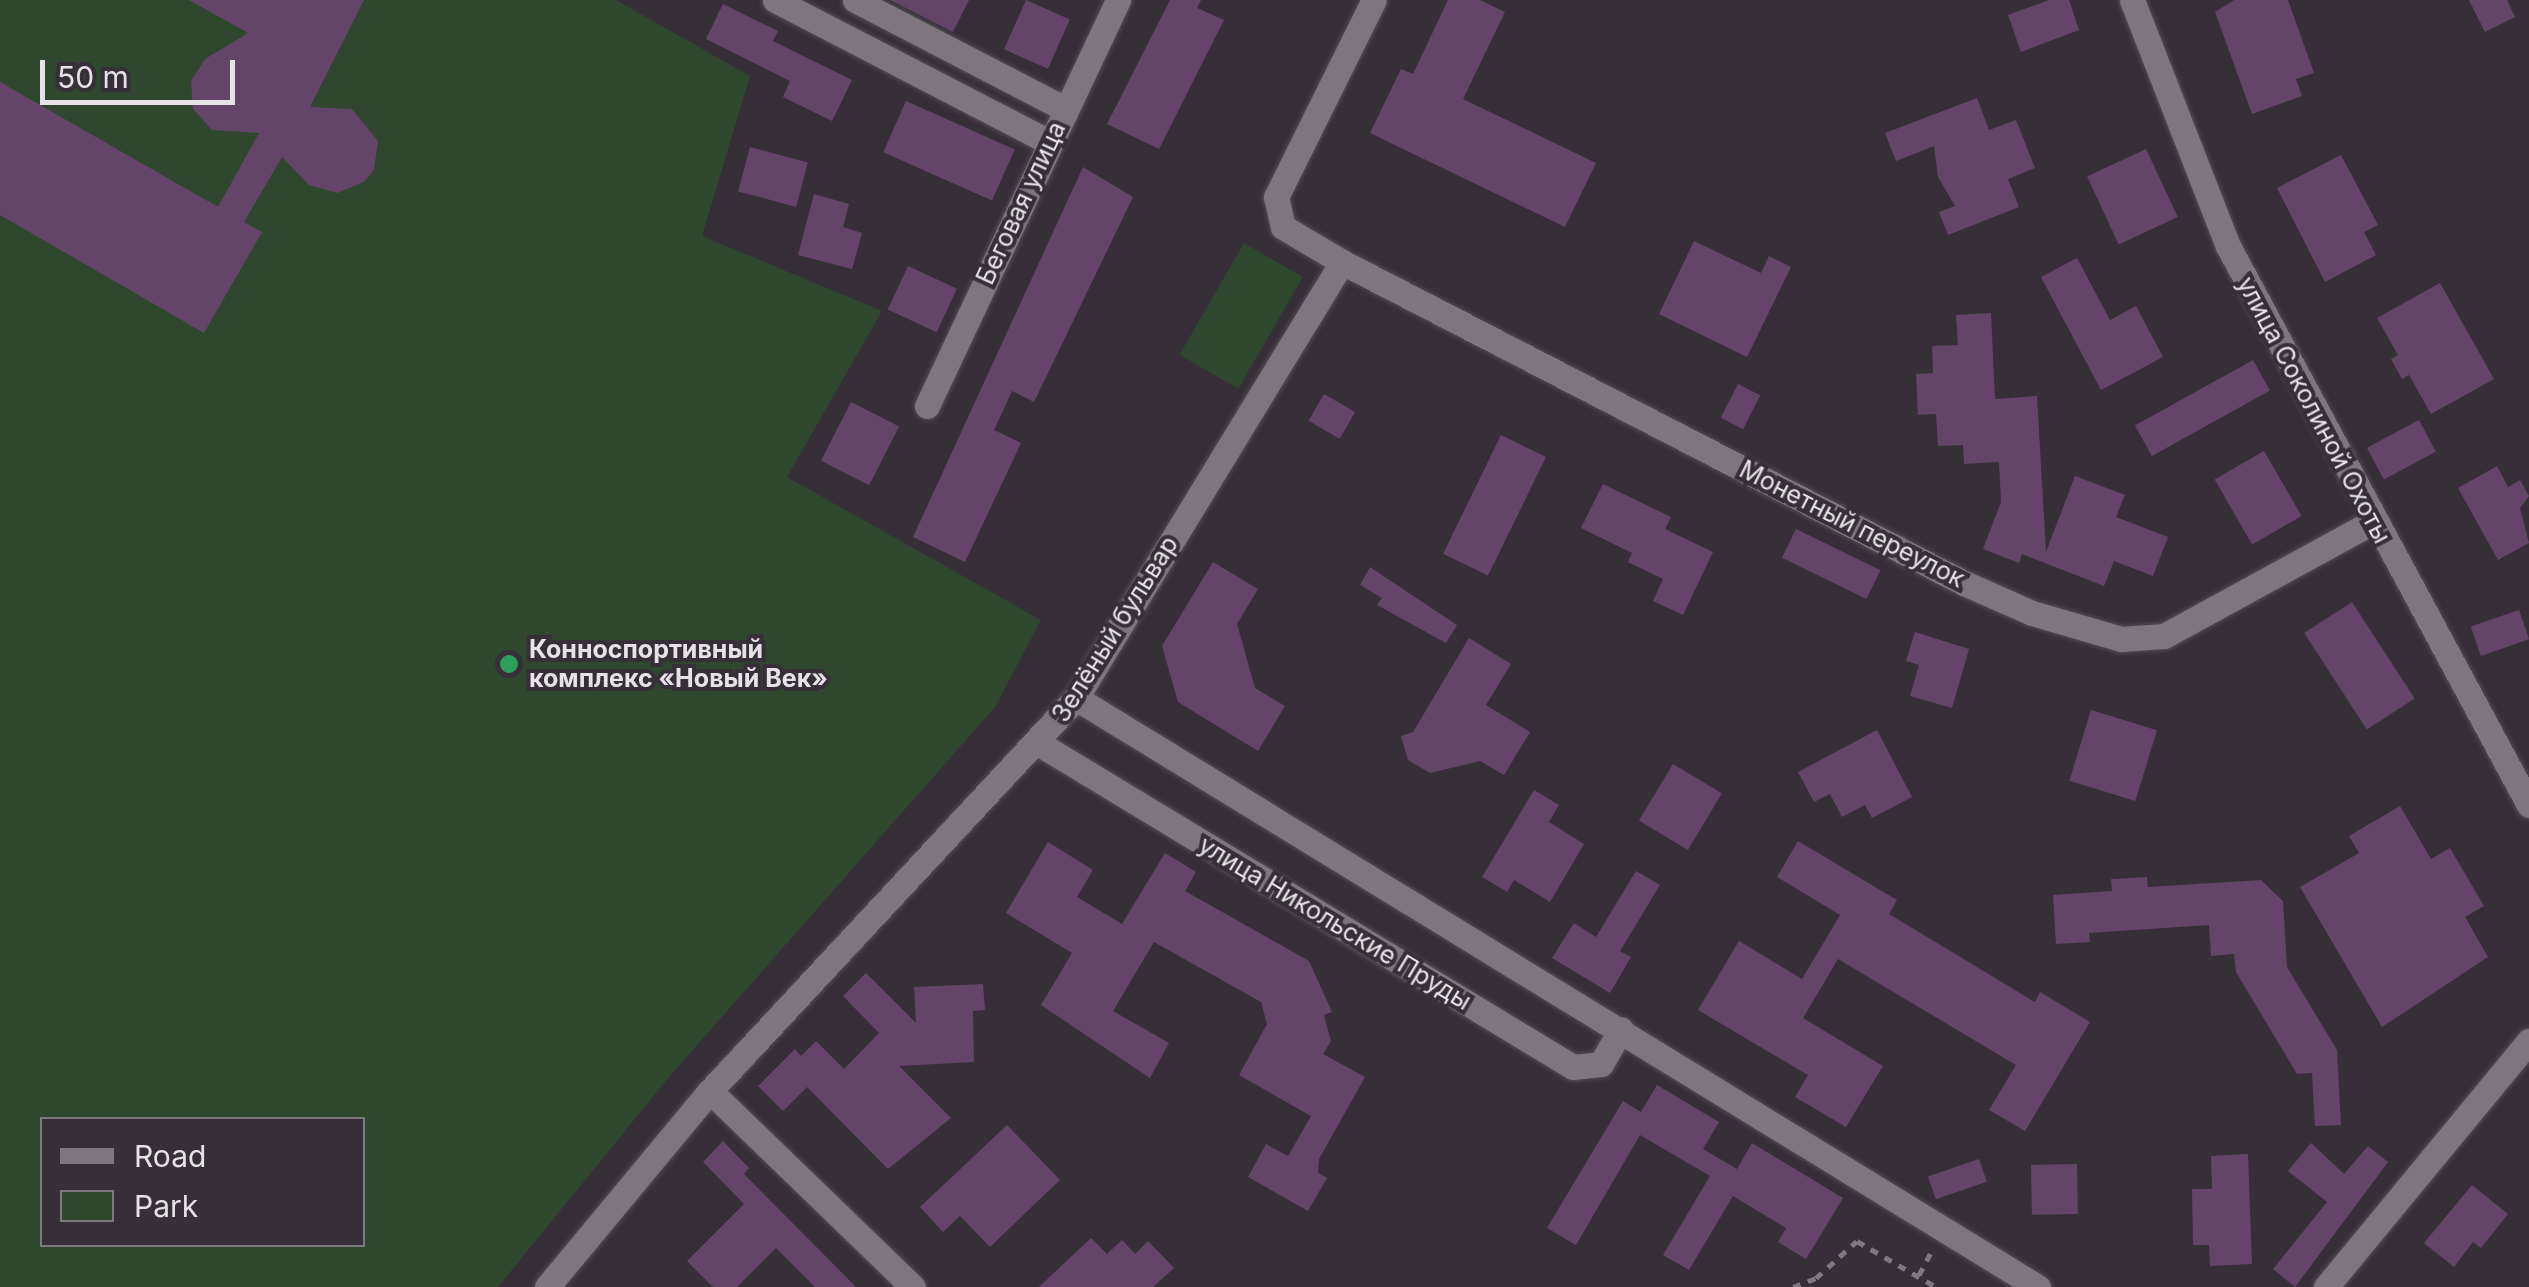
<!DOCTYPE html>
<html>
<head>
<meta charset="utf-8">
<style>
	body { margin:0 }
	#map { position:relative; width:2529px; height:1287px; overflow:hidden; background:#372f38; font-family:Inter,sans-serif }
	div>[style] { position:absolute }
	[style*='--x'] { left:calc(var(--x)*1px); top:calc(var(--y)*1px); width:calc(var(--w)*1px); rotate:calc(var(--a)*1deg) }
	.green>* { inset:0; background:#2e472e; transform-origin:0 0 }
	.building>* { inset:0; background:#654469; transform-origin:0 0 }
	.path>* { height:5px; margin-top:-2.5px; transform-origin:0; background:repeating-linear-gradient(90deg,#7f7880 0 8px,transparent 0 16px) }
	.roads { filter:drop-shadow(0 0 2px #524c53) drop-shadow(0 0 2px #524c53) }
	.minor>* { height:25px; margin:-12.5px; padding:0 12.5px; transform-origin:12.5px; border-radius:12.5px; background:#7f757f }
	.dots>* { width:28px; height:28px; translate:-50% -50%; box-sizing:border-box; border:5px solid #372f38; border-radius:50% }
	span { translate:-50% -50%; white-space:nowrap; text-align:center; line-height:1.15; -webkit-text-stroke:8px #372f38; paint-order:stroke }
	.street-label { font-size:25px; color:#e7e2e8 }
	.poi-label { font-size:25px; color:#e7e2e8; font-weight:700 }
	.left { translate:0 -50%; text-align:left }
	.legend { position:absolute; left:40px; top:1117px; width:325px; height:130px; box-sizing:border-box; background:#372f38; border:2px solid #7d777e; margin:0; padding:12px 18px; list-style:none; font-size:30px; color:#e7e2e8 }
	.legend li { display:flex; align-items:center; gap:20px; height:50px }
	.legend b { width:50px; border:2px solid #7d777e }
	.scale { position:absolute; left:40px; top:60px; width:195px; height:45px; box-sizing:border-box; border:5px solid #e7e2e8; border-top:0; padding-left:12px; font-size:30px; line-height:35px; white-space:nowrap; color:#e7e2e8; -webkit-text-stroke:8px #372f38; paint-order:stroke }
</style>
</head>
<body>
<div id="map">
	<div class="green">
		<i style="clip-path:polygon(evenodd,0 0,616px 0,750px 76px,702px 236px,882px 311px,787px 477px,1041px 620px,995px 707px,669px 1077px,498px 1287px,0 1287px,0 0,42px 1120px,362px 1120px,362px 1244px,42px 1244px,42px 1120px)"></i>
		<i style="left:1244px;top:243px;width:68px;height:129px;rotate:30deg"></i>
	</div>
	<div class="building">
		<i style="clip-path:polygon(189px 0,364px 0,310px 107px,352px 109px,378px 141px,374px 170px,364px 182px,337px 193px,309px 185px,282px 157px,244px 222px,262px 232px,204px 333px,0 215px,0 82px,218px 207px,259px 133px,212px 130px,193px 109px,191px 81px,205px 59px,248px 33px)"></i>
		<i style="clip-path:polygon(890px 0,969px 0,953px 32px)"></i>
		<i style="left:1026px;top:0;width:48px;height:54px;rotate:24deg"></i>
		<i style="clip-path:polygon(1170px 0,1201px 0,1197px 8px,1224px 20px,1159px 149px,1107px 124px)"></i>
		<i style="clip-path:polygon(1448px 0,1480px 0,1505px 12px,1463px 99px,1596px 163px,1565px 227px,1370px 133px,1401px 69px,1413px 74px)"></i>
		<i style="clip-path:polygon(2049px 0,2069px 0,2079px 30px,2021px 52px,2008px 15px)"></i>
		<i style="clip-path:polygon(2234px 0,2288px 0,2314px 73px,2296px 79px,2302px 96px,2252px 114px,2215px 12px)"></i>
		<i style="clip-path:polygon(2469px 0,2507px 0,2515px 17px,2485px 32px)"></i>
		<i style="clip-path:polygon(723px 4px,778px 31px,773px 41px,852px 80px,832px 121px,783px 97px,790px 81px,706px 39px)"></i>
		<i style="clip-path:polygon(1977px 98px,1989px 130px,2016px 120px,2035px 168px,2008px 179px,2019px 207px,1948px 235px,1939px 212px,1955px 206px,1938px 177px,1934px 146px,1896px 161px,1885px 133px)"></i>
		<i style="left:906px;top:101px;width:119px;height:56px;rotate:24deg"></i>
		<i style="left:750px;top:147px;width:60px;height:46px;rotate:15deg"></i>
		<i style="left:2146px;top:149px;width:75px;height:65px;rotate:65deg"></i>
		<i style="clip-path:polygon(2341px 155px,2378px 225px,2364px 232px,2376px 255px,2325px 282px,2277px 188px)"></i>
		<i style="clip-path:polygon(1083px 167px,1133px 197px,1034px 402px,1012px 391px,994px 430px,1021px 443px,965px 562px,913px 537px)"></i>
		<i style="clip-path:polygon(814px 194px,849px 204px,843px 227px,862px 233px,852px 269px,798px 255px)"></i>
		<i style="clip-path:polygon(1694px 241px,1761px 273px,1769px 256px,1791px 267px,1747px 357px,1659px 314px)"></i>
		<i style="clip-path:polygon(2077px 258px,2110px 320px,2136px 306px,2163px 357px,2101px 390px,2041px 277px)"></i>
		<i style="left:908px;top:266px;width:54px;height:48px;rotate:25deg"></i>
		<i style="clip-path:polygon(2440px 283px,2494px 379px,2431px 414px,2409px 375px,2402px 379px,2391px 359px,2398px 355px,2377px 318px)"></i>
		<i style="clip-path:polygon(1991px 313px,1995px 399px,2037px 396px,2046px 552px,2075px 476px,2125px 495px,2116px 517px,2168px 537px,2153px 576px,2114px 561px,2104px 586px,2022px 554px,2019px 563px,1983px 549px,2001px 502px,1999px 462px,1964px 464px,1963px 445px,1938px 446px,1936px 414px,1918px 415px,1916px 374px,1933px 373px,1932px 346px,1958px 345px,1956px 315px)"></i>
		<i style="left:2253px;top:360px;width:35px;height:135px;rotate:61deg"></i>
		<i style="left:1738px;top:384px;width:25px;height:38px;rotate:27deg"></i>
		<i style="left:1324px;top:394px;width:36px;height:31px;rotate:30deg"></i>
		<i style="left:851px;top:402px;width:54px;height:66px;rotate:27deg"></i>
		<i style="left:2419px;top:420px;width:36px;height:59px;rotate:62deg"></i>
		<i style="left:1501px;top:435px;width:50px;height:132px;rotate:26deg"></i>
		<i style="left:2264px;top:451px;width:75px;height:57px;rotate:60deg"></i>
		<i style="clip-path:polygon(2497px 466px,2508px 487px,2520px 480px,2529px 496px,2520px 508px,2529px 543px,2498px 560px,2458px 488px)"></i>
		<i style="clip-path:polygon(1603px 484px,1671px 517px,1665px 529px,1713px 552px,1683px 615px,1653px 601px,1663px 579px,1628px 562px,1632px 553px,1581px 528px)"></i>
		<i style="left:1796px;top:529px;width:94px;height:32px;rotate:26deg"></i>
		<i style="clip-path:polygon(1213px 562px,1258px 589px,1237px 624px,1255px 688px,1285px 706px,1258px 751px,1178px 702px,1162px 646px)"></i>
		<i style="clip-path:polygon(1370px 567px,1457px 625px,1446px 643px,1377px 605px,1382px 598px,1360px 585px)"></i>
		<i style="left:2352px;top:602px;width:115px;height:57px;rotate:57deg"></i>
		<i style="left:2519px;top:610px;width:31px;height:51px;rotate:71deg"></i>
		<i style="clip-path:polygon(1915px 632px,1969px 649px,1952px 708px,1910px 696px,1919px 665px,1906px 661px)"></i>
		<i style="clip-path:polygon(1469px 638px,1511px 664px,1486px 705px,1530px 732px,1504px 775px,1480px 761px,1430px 773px,1408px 760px,1401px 736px,1413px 732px)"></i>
		<i style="left:2091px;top:710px;width:69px;height:74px;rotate:17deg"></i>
		<i style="clip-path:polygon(1877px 730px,1912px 797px,1872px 818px,1865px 805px,1842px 817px,1830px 794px,1814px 802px,1798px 772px)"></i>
		<i style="left:1673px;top:764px;width:57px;height:66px;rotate:31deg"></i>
		<i style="clip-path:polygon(1534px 790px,1559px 805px,1549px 822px,1584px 844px,1550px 902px,1514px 880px,1507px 892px,1482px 877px)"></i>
		<i style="clip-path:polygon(2400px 806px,2431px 859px,2450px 848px,2484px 906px,2465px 917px,2488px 957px,2382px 1027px,2300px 887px,2359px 853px,2349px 836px)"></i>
		<i style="clip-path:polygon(1798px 841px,1897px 900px,1889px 914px,2035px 1002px,2040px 992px,2090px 1022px,2025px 1131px,1989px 1110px,2016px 1065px,1838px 959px,1803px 1018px,1883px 1066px,1846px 1127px,1795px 1097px,1808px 1075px,1698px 1010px,1739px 941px,1802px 979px,1840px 915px,1777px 877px)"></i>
		<i style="clip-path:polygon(1048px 842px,1093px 870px,1077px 897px,1122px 924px,1165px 853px,1196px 872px,1185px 891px,1309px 961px,1332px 1012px,1324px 1015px,1331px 1041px,1323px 1054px,1365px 1077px,1319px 1159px,1318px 1173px,1327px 1178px,1308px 1211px,1248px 1177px,1266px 1144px,1288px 1156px,1311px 1116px,1239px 1075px,1267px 1024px,1261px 1002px,1154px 942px,1113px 1011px,1169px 1043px,1150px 1078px,1041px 1005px,1072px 953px,1006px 913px)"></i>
		<i style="clip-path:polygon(1636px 871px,1660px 885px,1620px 951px,1631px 957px,1610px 993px,1552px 958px,1574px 923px,1596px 937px)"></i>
		<i style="clip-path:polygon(2147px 877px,2148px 887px,2261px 880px,2283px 901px,2287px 967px,2337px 1050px,2341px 1125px,2315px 1126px,2312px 1073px,2297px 1074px,2236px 972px,2234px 954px,2211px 956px,2209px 925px,2089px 933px,2090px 942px,2056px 944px,2053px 895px,2112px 891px,2111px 879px)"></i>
		<i style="clip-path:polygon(866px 973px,916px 1023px,914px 987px,983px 984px,985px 1010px,973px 1011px,974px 1062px,899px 1066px,951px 1118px,888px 1169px,807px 1087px,783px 1111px,758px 1086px,795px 1049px,801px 1056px,816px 1041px,844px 1069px,879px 1033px,843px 996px)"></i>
		<i style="clip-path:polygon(1657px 1085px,1719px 1122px,1703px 1149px,1737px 1169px,1752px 1143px,1843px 1198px,1806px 1259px,1778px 1242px,1786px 1228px,1733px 1196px,1689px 1270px,1663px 1255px,1710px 1176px,1640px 1135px,1576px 1245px,1547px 1228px,1623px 1101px,1641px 1112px)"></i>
		<i style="clip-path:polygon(1007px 1125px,1060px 1180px,990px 1247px,960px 1216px,943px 1232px,920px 1207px)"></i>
		<i style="clip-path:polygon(723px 1141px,749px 1168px,744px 1174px,856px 1287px,815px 1287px,776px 1248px,737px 1287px,713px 1287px,687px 1261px,744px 1204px,703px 1162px)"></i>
		<i style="clip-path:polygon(2311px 1143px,2344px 1174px,2368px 1146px,2388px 1162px,2295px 1287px,2273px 1269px,2327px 1202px,2288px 1171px)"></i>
		<i style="clip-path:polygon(2248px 1154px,2252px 1264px,2210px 1266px,2209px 1245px,2193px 1245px,2192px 1189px,2212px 1189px,2211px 1156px)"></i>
		<i style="left:1979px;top:1159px;width:24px;height:54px;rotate:71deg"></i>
		<i style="left:2077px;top:1164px;width:50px;height:46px;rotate:89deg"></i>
		<i style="clip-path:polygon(2472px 1185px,2508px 1214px,2481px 1248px,2473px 1242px,2454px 1267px,2424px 1243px)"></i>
		<i style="clip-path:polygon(1091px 1238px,1107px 1254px,1122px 1240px,1135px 1254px,1148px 1241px,1174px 1268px,1153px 1287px,1039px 1287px)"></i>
	</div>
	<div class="path">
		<i style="--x:1919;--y:1275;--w:30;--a:-62"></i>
		<i style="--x:1793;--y:1287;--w:25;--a:-21"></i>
		<i style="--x:1816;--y:1278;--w:55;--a:-42.1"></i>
		<i style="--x:1857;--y:1241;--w:91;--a:30.2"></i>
	</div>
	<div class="roads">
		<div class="minor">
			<i style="--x:775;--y:0;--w:309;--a:27.4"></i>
			<i style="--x:855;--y:0;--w:237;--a:27.4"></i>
			<i style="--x:2132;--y:0;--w:264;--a:68.7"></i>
			<i style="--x:2228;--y:246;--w:635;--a:61.7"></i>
			<i style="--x:1342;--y:262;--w:700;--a:27.3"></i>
			<i style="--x:1964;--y:583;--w:74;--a:23.8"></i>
			<i style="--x:2032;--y:613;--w:93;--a:16.3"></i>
			<i style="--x:2121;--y:639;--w:43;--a:-4"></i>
			<i style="--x:2164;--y:636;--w:237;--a:-28.7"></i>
			<i style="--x:927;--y:406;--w:449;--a:-64.8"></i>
			<i style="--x:1076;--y:698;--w:1128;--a:31.48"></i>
			<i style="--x:1038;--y:743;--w:625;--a:31.2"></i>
			<i style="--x:1573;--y:1067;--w:28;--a:-6"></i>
			<i style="--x:1601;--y:1064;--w:40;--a:-60.3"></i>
			<i style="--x:710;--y:1091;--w:282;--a:44"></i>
			<i style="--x:547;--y:1287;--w:255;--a:-50.3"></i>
			<i style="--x:710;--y:1091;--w:537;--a:-47.04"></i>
			<i style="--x:1076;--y:698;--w:511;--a:-58.61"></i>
			<i style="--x:1342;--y:262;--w:69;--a:-149.3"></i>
			<i style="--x:1283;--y:227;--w:31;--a:-103"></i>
			<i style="--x:1276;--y:197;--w:220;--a:-63.6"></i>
			<i style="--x:2326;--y:1287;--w:319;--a:-50.5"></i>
		</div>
	</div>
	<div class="dots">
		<i style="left:509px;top:664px;background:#2e9e5b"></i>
	</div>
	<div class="street-label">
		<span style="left:1021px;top:203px;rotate:-65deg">Беговая улица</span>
		<span style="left:2314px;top:410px;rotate:62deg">улица Соколиной Охоты</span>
		<span style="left:1852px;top:524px;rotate:27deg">Монетный переулок</span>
		<span style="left:1115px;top:629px;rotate:-58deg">Зелёный бульвар</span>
		<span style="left:1335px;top:923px;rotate:31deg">улица Никольские Пруды</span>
	</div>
	<div class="poi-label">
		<span class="left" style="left:529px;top:664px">Конноспортивный<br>комплекс «Новый Век»</span>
	</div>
	<ul class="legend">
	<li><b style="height:12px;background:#7f757f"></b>Road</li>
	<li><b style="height:28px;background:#2e472e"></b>Park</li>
	</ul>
	<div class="scale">50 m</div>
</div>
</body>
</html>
